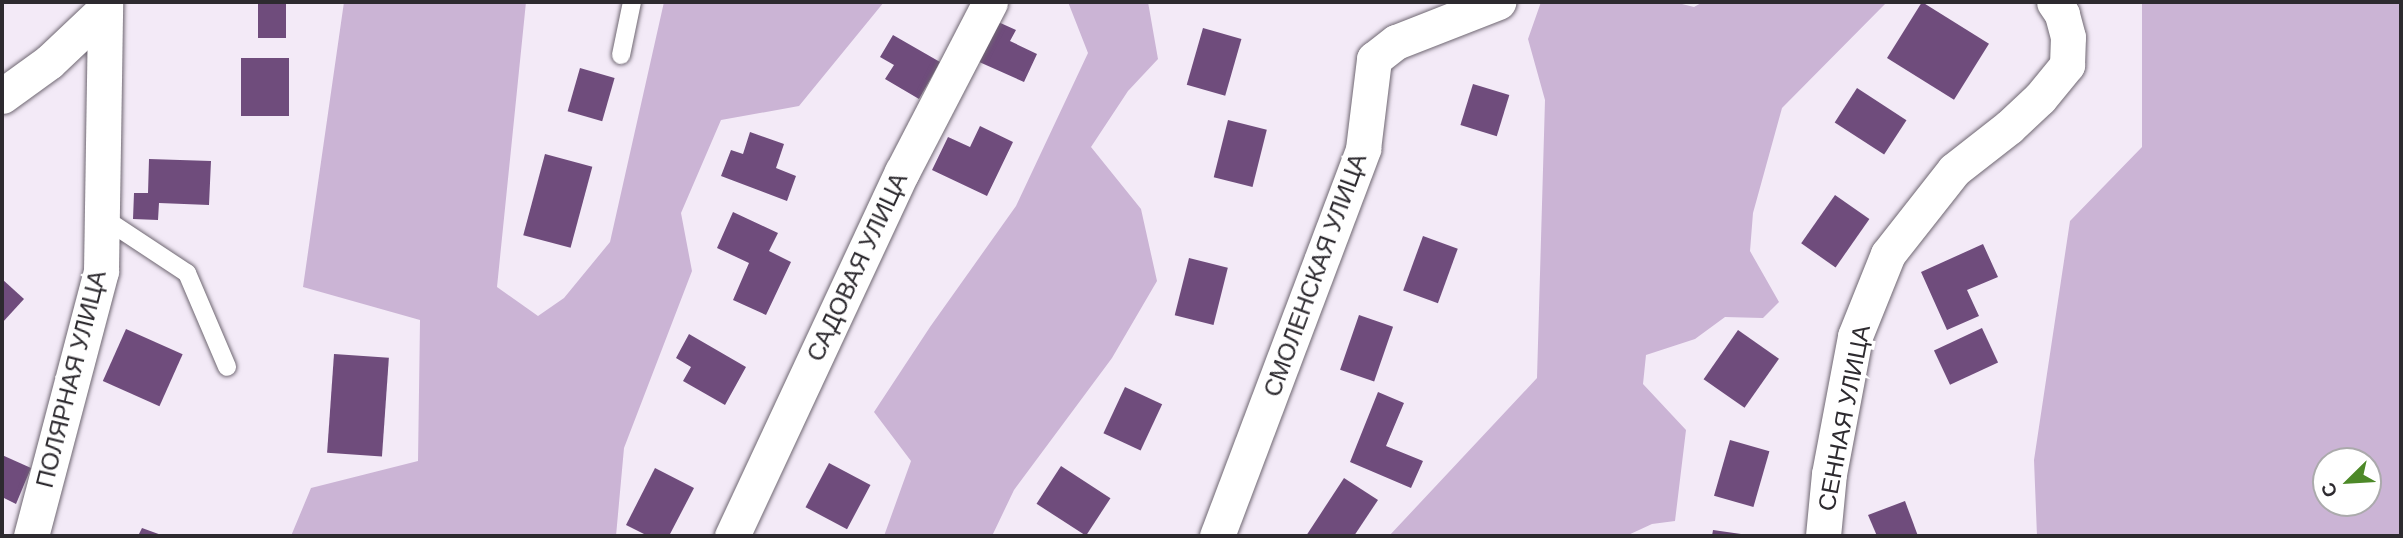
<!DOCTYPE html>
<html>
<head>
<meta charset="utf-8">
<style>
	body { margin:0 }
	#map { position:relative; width:2403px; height:538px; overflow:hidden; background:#f3eaf7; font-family:"DM Sans",sans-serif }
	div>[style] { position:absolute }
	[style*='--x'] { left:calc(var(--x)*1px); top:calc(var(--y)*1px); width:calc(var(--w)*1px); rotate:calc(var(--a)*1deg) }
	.green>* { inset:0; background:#cbb4d5 }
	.building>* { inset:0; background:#6f4c7c; transform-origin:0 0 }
	.roads { filter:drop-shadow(0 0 2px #6f6772) drop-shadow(0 0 2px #6f6772) }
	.service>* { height:18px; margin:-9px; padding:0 9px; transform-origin:9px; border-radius:9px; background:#fff }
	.minor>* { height:35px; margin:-17.5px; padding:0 17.5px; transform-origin:17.5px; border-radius:17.5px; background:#fff }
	span { translate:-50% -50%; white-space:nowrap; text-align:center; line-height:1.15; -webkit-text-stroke:7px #fff; paint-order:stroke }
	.street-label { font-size:24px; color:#2d2a2f }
	.frame { position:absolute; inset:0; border:4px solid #2d2a2f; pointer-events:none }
	.north { position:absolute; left:2312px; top:447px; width:70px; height:70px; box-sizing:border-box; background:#fff; border:2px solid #abaaac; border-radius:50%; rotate:246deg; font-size:19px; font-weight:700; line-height:28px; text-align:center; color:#2d2a2f }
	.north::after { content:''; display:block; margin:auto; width:24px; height:32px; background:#4d8928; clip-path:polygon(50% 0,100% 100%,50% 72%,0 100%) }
</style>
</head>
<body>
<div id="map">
	<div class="green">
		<i style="clip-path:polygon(344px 2px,526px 2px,497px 287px,538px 316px,564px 298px,610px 242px,664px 2px,884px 2px,799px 106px,721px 120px,681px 213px,692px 271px,624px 448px,616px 536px,291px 536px,311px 488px,418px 461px,420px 320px,303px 287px)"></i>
		<i style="clip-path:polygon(1068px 2px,1148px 2px,1158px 59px,1128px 91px,1091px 147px,1141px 209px,1157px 281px,1112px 358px,1014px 490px,992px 536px,884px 536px,911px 461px,874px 412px,930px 327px,1016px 206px,1088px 53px)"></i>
		<i style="clip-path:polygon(1541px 2px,1674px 2px,1694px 7px,1703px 2px,1887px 2px,1782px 108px,1753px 213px,1750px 251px,1779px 302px,1763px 318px,1725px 317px,1695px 339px,1646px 355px,1643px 384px,1686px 430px,1675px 521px,1652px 524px,1626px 536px,1389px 536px,1537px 378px,1545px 100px,1528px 39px)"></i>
		<i style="clip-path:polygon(evenodd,2142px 2px,2401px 2px,2401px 536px,2037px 536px,2034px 460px,2070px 221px,2142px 147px,2142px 2px,2326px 461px,2368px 461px,2368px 503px,2326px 503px,2326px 461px)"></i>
	</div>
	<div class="building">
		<i style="left:258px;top:2px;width:28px;height:36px"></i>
		<i style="left:1922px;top:2px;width:79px;height:66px;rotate:32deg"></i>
		<i style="clip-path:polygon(996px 21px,1016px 30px,1010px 41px,1037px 54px,1024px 82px,977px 61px)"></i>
		<i style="left:1203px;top:28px;width:40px;height:59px;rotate:16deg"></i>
		<i style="clip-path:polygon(893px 35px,940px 62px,919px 99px,885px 79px,894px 65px,880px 57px)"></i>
		<i style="left:241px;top:58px;width:48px;height:58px"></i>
		<i style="left:580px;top:68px;width:36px;height:45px;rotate:16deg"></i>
		<i style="left:1473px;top:84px;width:38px;height:43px;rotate:17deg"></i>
		<i style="left:1857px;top:88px;width:59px;height:41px;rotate:33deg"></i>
		<i style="left:1228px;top:120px;width:40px;height:59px;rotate:14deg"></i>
		<i style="clip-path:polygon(980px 126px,1013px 142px,987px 196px,932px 170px,948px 137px,970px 147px)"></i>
		<i style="clip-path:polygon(750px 132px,784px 144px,776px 168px,796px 176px,787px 201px,721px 176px,731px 150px,743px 154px)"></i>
		<i style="left:545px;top:154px;width:49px;height:84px;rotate:15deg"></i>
		<i style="clip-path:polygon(149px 159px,211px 161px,209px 205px,159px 203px,158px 220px,133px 219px,134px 193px,148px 193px)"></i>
		<i style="left:1835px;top:195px;width:42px;height:59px;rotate:35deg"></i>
		<i style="clip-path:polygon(733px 212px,778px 233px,769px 251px,791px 262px,766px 315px,733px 300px,749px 263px,717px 248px)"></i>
		<i style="left:1423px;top:236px;width:37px;height:58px;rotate:20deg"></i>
		<i style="clip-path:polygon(1983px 244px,1998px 277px,1967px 290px,1979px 316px,1947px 330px,1921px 272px)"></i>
		<i style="left:1189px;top:258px;width:40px;height:59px;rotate:14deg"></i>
		<i style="clip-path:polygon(2px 279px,24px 299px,2px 323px)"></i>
		<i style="left:1359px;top:315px;width:36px;height:58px;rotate:19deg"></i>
		<i style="left:1982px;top:328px;width:38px;height:53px;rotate:65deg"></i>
		<i style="left:126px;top:329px;width:62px;height:57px;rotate:24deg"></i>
		<i style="left:1738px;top:330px;width:50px;height:60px;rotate:35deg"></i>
		<i style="clip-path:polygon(689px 334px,746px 367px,725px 405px,683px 381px,691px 367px,676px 358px)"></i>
		<i style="left:334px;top:354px;width:55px;height:99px;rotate:4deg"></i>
		<i style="left:1125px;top:387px;width:41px;height:51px;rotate:25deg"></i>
		<i style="clip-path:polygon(1378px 392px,1404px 403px,1386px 446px,1423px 461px,1411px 488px,1350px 462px)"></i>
		<i style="left:1730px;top:440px;width:41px;height:58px;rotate:16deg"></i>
		<i style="clip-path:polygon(2px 455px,31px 468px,16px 504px,2px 497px)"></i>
		<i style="left:829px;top:463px;width:47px;height:50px;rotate:28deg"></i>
		<i style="left:1061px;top:466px;width:59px;height:45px;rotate:33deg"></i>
		<i style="clip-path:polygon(655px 468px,694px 488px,669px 536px,648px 536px,626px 525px)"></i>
		<i style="clip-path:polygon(1344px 478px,1378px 500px,1354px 536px,1306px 536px)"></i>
		<i style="clip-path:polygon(1905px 501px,1918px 536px,1877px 536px,1868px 515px)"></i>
		<i style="clip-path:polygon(142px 528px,164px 536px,138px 536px)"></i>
		<i style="clip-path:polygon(1713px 530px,1748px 535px,1748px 536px,1712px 536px)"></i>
	</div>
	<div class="roads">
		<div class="service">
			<i style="--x:621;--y:55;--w:54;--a:-78.3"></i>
			<i style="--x:102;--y:217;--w:102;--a:33.4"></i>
			<i style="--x:187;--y:273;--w:102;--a:66.9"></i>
		</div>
		<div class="minor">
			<i style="--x:2;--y:96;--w:58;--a:-35.9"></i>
			<i style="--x:49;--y:62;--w:76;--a:-43.4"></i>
			<i style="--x:31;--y:536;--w:274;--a:-75.2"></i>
			<i style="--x:101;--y:271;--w:269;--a:-89.1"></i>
			<i style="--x:732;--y:536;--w:402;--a:-65"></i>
			<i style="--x:902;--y:172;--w:191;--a:-62.6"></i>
			<i style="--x:1217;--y:536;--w:414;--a:-69.3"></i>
			<i style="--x:1363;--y:149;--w:91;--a:-83"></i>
			<i style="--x:1374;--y:59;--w:28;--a:-38"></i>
			<i style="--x:1396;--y:42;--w:110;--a:-21.4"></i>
			<i style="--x:1823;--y:536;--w:62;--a:-84.5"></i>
			<i style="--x:1829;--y:474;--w:140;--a:-79.3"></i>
			<i style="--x:1855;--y:336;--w:88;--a:-68.1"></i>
			<i style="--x:1888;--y:254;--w:107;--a:-51.8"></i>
			<i style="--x:1954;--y:170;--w:70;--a:-38"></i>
			<i style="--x:2009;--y:127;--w:42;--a:-43.1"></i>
			<i style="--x:2040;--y:98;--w:43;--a:-50.7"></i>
			<i style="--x:2067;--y:65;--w:28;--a:-88"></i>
			<i style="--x:2068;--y:37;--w:24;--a:-105"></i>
			<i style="--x:2062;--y:14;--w:14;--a:-124"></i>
		</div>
	</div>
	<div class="street-label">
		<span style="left:857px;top:267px;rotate:-65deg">САДОВАЯ УЛИЦА</span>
		<span style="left:1315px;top:275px;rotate:-70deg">СМОЛЕНСКАЯ УЛИЦА</span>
		<span style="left:71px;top:379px;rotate:-76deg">ПОЛЯРНАЯ УЛИЦА</span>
		<span style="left:1844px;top:418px;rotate:-79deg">СЕННАЯ УЛИЦА</span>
	</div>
	<div class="frame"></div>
	<div class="north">С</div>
</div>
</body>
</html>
